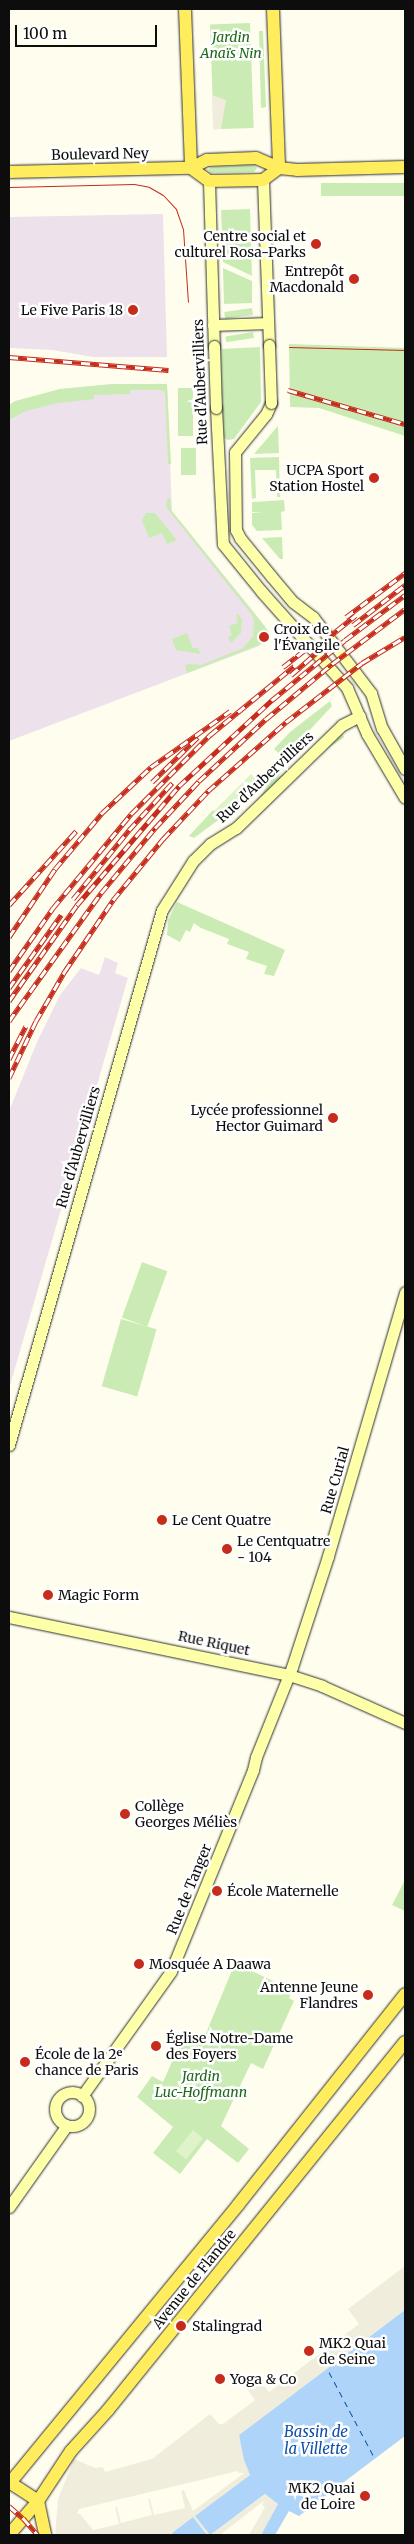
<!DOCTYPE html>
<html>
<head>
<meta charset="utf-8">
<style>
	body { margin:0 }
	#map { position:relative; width:414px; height:2544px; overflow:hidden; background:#fffeee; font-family:Merriweather,serif }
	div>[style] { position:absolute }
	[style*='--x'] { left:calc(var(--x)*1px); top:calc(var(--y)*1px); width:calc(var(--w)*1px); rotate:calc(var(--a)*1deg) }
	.industrial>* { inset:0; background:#ede1ec }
	.green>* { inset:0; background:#caecb4; transform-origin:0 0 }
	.pitch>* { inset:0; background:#def3c7; transform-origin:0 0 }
	.plaza>* { inset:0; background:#f0eddc }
	.water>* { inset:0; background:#afd4fa }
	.ferry>* { height:1px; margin-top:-0.5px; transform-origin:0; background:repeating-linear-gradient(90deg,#0e50a7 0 6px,transparent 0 11px) }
	.roads { filter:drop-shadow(0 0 1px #2f2f2f) drop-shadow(0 0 1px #2f2f2f) }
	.secondary>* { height:11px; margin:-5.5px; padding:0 5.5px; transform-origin:5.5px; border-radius:5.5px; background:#fdffa9 }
	.secondary>.ring { margin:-5.5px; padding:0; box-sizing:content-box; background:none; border:11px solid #fdffa9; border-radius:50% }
	.primary>* { height:12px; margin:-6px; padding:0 6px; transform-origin:6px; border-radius:6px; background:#ffed5e }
	.tram>* { height:1px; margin:-0.5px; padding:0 0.5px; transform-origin:0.5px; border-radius:0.5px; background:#c62b1c }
	.rail>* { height:5px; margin-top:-2.5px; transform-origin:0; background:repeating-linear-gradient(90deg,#fff 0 9px,#c62b1c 0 18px); box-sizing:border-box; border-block:1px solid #c62b1c }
	.bridges { filter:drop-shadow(0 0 1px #2f2f2f) drop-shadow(0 0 1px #2f2f2f) }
	.secondary-bridge>* { height:11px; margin:-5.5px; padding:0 5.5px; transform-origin:5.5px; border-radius:5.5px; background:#fdffa9 }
	.dots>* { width:14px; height:14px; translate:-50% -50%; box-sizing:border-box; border:2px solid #fff; border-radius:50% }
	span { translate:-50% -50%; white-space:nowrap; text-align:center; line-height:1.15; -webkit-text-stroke:5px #fff; paint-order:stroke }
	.park-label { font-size:14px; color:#1f6919; font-style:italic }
	.street-label { font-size:14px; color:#0d0d0d }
	.poi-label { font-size:14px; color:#0d0d0d }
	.right { translate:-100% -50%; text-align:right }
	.left { translate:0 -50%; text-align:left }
	.water-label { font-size:15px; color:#0e50a7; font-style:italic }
	.frame { position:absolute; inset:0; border:10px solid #0d0d0d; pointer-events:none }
	.scale { position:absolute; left:15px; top:25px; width:142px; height:22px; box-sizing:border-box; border:2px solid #0d0d0d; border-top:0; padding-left:6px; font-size:15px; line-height:18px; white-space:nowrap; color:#0d0d0d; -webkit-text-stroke:4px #fff; paint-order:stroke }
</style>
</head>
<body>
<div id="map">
	<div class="industrial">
		<i style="clip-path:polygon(163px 214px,167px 357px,93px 357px,52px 350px,9px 348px,9px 217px)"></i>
		<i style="clip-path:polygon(113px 384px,167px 384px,172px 511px,265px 626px,259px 646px,9px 741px,9px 405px,60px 389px)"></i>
		<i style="clip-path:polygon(105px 957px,118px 963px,115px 973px,128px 978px,9px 1389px,9px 1111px,37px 1042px,60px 995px,81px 968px,99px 975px)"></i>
	</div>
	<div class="green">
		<i style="left:250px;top:23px;width:105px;height:40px;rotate:88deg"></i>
		<i style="clip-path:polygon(259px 31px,263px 31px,266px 107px,261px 108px)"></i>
		<i style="clip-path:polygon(254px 165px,257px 168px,254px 172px,211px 173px,208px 170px,211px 167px)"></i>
		<i style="left:405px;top:183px;width:13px;height:84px;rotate:90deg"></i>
		<i style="clip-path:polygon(250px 209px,252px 276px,223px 262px,221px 210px)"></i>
		<i style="clip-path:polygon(223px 268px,252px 281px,252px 303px,224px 304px)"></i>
		<i style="left:252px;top:308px;width:7px;height:28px;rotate:82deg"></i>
		<i style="left:253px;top:332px;width:6px;height:28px;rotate:81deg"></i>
		<i style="clip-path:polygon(289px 344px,405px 348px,405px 436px,319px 408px,290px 407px)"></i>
		<i style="clip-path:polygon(260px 347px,261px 402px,234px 439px,228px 440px,223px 437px,222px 432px,220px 349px)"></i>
		<i style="clip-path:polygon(113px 384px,167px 384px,171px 464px,168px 464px,165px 392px,160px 390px,130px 390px,130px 394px,94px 395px,94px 399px,58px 403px,26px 411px,9px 420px,9px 405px,15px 401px,60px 389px)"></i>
		<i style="left:178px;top:388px;width:15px;height:48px"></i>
		<i style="clip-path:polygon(278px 426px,279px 453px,254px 454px,277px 427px)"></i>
		<i style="left:181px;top:448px;width:15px;height:27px"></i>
		<i style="clip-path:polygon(279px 457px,280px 497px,277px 497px,276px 470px,255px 470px,256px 498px,252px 499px,250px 458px)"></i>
		<i style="clip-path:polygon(170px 497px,171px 510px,269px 632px,264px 638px,267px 642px,187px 673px,185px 665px,189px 664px,201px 665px,243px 648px,253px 636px,254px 620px,252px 615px,166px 507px,167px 499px)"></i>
		<i style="clip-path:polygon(284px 500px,285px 511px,281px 512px,282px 530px,257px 531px,252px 525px,252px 513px,263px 512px,252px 512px,252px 502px)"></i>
		<i style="clip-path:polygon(146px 513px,155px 513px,176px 539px,175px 541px,167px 544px,162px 533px,149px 538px,142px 520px)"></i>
		<i style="clip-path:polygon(282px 537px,283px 559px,280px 559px,262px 538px)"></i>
		<i style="clip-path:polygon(238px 614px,242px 619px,241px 633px,231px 643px,228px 637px,232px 635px,229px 626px,238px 623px,236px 615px)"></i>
		<i style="clip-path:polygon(187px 633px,193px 648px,198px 648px,201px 654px,176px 650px,172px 639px)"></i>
		<i style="clip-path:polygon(330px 701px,332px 706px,284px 758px,274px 749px,290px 732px)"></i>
		<i style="left:342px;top:734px;width:4px;height:91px;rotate:56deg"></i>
		<i style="left:280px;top:767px;width:4px;height:69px;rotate:34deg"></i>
		<i style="clip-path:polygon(213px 810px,221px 818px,194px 838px,189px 836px)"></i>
		<i style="clip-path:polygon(177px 902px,285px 950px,274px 976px,264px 974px,267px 966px,246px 959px,249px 952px,227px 944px,229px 939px,201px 928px,194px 923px,190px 932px,186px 930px,180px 942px,167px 935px,168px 920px)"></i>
		<i style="left:142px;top:1262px;width:27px;height:59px;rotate:20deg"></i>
		<i style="left:121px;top:1319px;width:37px;height:70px;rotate:16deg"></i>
		<i style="clip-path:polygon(405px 1880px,405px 1911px,392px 1905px)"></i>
		<i style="clip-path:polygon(235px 1963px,292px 1990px,289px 1998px,294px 2001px,263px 2069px,251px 2063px,221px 2126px,249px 2149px,238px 2163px,207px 2139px,180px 2174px,153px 2153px,173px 2127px,137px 2097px,152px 2076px,163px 2082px,185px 2032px,204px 2038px)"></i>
	</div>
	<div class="pitch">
		<i style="left:251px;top:774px;width:11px;height:52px;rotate:45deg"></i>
		<i style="left:193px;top:2130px;width:13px;height:27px;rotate:39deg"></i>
	</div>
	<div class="plaza">
		<i style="clip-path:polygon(212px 95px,226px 100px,221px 129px,213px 129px)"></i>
		<i style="clip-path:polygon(evenodd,405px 2266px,405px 2310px,239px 2435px,244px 2459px,250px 2475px,195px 2516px,210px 2535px,266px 2494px,278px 2504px,261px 2535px,249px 2535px,265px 2507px,262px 2505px,265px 2500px,220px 2535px,207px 2535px,193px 2517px,172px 2533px,174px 2535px,55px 2535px,58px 2499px,74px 2459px,95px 2468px,103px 2467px,105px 2472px,152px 2459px,210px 2414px,219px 2424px,223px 2424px,255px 2400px,246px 2388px,258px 2379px,269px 2392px,359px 2324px,348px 2309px,405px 2266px,238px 2471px,239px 2473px,244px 2473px,193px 2511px,184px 2490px,181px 2491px,185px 2508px,154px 2515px,150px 2499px,148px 2499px,152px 2515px,121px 2523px,117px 2507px,115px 2507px,119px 2524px,93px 2530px,81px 2515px,77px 2513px,79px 2509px,238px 2471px)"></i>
	</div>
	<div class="water">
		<i style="clip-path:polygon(405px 2310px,405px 2436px,299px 2516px,289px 2511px,275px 2535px,261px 2535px,278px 2504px,265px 2494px,210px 2535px,195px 2516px,250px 2475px,244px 2460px,239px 2435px)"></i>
		<i style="clip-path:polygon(193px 2517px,207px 2535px,174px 2535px,172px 2533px)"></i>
	</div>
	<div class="ferry">
		<i style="--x:329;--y:2372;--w:94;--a:62.1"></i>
	</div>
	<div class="roads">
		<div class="secondary">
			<i style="--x:263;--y:180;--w:165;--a:87.9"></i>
			<i style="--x:209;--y:181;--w:165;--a:88.3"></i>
			<i style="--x:213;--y:325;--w:55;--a:-2.1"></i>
			<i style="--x:271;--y:403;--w:12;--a:114"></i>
			<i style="--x:266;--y:414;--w:49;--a:129.2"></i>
			<i style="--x:235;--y:452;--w:78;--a:89.3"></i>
			<i style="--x:236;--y:530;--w:9;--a:63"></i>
			<i style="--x:240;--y:538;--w:49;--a:50.8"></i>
			<i style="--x:271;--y:576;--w:34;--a:50"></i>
			<i style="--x:293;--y:602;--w:25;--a:37"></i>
			<i style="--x:313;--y:617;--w:96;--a:52.7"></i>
			<i style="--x:371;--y:693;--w:37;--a:73"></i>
			<i style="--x:382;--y:728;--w:47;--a:60.7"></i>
			<i style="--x:216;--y:408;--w:136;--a:87.1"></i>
			<i style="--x:223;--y:544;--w:60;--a:51"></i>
			<i style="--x:261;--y:591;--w:130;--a:48.4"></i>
			<i style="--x:347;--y:688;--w:50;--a:66.5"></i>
			<i style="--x:367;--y:734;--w:74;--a:59.3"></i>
			<i style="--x:9;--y:1445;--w:556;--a:-74.04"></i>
			<i style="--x:162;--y:910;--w:58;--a:-57.7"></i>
			<i style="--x:193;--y:861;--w:24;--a:-45"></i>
			<i style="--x:210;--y:844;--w:31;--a:-32"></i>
			<i style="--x:236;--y:828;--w:148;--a:-44.2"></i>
			<i style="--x:342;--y:725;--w:20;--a:-27"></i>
			<i style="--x:9;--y:1617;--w:286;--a:11.7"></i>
			<i style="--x:289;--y:1675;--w:35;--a:18"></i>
			<i style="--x:322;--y:1686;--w:91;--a:24"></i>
			<i class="ring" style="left:55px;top:2092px;width:23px;height:23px"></i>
			<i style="--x:82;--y:2096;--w:153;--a:-54.5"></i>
			<i style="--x:171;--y:1971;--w:217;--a:-67.8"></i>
			<i style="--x:253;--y:1770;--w:13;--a:-77"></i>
			<i style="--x:256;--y:1757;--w:97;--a:-68.2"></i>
			<i style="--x:292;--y:1667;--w:117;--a:-72"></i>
			<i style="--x:328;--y:1556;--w:275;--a:-73.7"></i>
			<i style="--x:9;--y:2207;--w:100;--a:-54.7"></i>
		</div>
		<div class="primary">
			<i style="--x:185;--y:9;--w:159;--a:87.8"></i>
			<i style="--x:273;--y:9;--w:159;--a:87.8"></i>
			<i style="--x:191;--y:168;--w:22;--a:36"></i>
			<i style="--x:209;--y:181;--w:54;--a:-1.1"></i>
			<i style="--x:263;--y:180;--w:20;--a:-37"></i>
			<i style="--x:9;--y:172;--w:182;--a:-1.3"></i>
			<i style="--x:191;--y:168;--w:18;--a:-27"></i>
			<i style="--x:207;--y:160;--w:49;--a:-2.3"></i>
			<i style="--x:256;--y:158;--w:25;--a:23"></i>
			<i style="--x:279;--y:168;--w:18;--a:6"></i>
			<i style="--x:297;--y:170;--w:108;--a:-1.6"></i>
			<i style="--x:9;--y:2482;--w:35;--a:33"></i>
			<i style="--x:9;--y:2484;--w:361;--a:-50.6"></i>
			<i style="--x:238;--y:2205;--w:269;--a:-51.6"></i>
			<i style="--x:38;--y:2501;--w:35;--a:78"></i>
			<i style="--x:9;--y:2535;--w:45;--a:-49.5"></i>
			<i style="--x:38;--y:2501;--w:60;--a:-56.6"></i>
			<i style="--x:71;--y:2451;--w:55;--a:-47.9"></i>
			<i style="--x:108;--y:2410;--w:473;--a:-51.1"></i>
		</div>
	</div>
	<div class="tram">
		<i style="--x:9;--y:187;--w:125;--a:-1.4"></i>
		<i style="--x:134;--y:184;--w:15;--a:11"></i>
		<i style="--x:149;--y:187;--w:16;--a:30"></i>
		<i style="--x:163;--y:195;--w:19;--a:47"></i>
		<i style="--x:176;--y:209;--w:21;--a:71"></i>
		<i style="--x:183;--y:229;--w:73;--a:86.1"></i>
		<i style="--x:289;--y:347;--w:116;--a:1.5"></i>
	</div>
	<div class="rail">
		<i style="--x:9;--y:357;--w:160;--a:4.7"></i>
		<i style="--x:288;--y:390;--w:122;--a:16.2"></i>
		<i style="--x:346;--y:617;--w:74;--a:-36.7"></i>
		<i style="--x:353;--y:625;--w:66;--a:-37.6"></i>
		<i style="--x:309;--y:653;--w:60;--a:-39"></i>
		<i style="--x:283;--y:667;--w:37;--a:-38"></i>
		<i style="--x:291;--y:675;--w:37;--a:-41"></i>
		<i style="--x:152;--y:782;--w:64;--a:-44.4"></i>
		<i style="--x:73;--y:899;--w:89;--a:-50.9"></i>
		<i style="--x:129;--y:830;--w:64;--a:-47.5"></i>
		<i style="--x:9;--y:905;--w:100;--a:-47.8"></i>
		<i style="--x:9;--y:937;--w:82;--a:-55.9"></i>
		<i style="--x:55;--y:869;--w:73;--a:-50"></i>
		<i style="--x:102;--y:813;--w:67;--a:-43.2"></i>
		<i style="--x:151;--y:767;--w:97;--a:-35.3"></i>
		<i style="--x:9;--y:971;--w:77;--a:-55.1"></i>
		<i style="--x:53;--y:908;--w:122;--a:-50.3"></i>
		<i style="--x:131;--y:814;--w:112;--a:-45"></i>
		<i style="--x:210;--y:735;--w:109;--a:-39.4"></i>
		<i style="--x:9;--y:988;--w:90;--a:-54.5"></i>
		<i style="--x:9;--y:1001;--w:118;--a:-54.7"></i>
		<i style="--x:77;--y:905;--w:157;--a:-49.4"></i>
		<i style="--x:179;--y:786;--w:127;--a:-42.8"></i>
		<i style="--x:272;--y:700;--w:94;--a:-39.4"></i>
		<i style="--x:345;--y:640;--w:75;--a:-36.9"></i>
		<i style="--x:9;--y:1021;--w:158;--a:-54.3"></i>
		<i style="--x:101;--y:893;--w:85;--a:-50.3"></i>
		<i style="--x:155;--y:828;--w:64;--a:-46.9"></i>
		<i style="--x:199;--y:781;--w:91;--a:-42.8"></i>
		<i style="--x:266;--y:719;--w:86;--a:-39.8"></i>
		<i style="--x:332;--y:664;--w:91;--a:-37"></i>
		<i style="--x:9;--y:1059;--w:37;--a:-63"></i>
		<i style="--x:9;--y:1078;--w:63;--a:-64.7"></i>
		<i style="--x:36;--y:1021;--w:58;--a:-59.9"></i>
		<i style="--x:65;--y:971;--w:86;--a:-55.9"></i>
		<i style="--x:113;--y:900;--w:79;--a:-50.7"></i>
		<i style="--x:163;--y:839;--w:66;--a:-46.8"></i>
		<i style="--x:208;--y:791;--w:104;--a:-41.5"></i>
		<i style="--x:286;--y:722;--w:96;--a:-37.8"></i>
		<i style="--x:362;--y:663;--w:50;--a:-31.2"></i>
		<i style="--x:9;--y:2506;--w:18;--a:41"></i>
		<i style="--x:23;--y:2518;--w:23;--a:49"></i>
	</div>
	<div class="bridges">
		<div class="secondary-bridge">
			<i style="--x:269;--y:345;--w:58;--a:88"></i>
			<i style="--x:214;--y:346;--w:62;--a:88.2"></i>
		</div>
	</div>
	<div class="dots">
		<i style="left:316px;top:244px;background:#c62b1c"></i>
		<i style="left:354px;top:279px;background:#c62b1c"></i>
		<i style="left:133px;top:310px;background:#c62b1c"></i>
		<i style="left:374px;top:478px;background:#c62b1c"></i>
		<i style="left:264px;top:637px;background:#c62b1c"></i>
		<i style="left:333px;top:1118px;background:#c62b1c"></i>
		<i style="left:162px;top:1520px;background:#c62b1c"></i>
		<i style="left:227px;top:1549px;background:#c62b1c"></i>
		<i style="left:48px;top:1595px;background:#c62b1c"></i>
		<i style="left:125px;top:1814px;background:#c62b1c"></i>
		<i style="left:217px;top:1891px;background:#c62b1c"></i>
		<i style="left:139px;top:1964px;background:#c62b1c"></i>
		<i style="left:368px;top:1995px;background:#c62b1c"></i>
		<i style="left:156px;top:2046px;background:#c62b1c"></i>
		<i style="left:25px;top:2062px;background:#c62b1c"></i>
		<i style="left:181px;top:2326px;background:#c62b1c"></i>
		<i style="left:309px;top:2351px;background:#c62b1c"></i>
		<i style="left:220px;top:2379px;background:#c62b1c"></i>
		<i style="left:365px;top:2496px;background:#c62b1c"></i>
	</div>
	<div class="park-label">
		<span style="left:231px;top:45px">Jardin<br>Anaïs Nin</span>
		<span style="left:201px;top:2084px">Jardin<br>Luc-Hoffmann</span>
	</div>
	<div class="street-label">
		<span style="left:100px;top:154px;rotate:-1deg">Boulevard Ney</span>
		<span style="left:200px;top:382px;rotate:-92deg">Rue d'Aubervilliers</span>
		<span style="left:265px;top:777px;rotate:-43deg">Rue d'Aubervilliers</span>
		<span style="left:78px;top:1147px;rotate:-74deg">Rue d'Aubervilliers</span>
		<span style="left:335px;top:1480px;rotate:-74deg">Rue Curial</span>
		<span style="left:214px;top:1643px;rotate:12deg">Rue Riquet</span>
		<span style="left:189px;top:1889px;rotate:-68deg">Rue de Tanger</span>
		<span style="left:194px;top:2279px;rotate:-51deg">Avenue de Flandre</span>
	</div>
	<div class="poi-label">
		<span class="right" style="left:306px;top:244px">Centre social et<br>culturel Rosa-Parks</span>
		<span class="right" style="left:344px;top:279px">Entrepôt<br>Macdonald</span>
		<span class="right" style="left:123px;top:310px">Le Five Paris 18</span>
		<span class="right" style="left:364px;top:478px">UCPA Sport<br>Station Hostel</span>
		<span class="left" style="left:274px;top:637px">Croix de<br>l'Évangile</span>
		<span class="right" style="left:323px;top:1118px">Lycée professionnel<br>Hector Guimard</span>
		<span class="left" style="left:172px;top:1520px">Le Cent Quatre</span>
		<span class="left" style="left:237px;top:1549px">Le Centquatre<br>- 104</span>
		<span class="left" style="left:58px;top:1595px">Magic Form</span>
		<span class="left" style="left:135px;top:1814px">Collège<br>Georges Méliès</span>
		<span class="left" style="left:227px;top:1891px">École Maternelle</span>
		<span class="left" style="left:149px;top:1964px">Mosquée A Daawa</span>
		<span class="right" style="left:358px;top:1995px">Antenne Jeune<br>Flandres</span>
		<span class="left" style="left:166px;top:2046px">Église Notre-Dame<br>des Foyers</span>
		<span class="left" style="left:35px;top:2062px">École de la 2ᵉ<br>chance de Paris</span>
		<span class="left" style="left:192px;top:2326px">Stalingrad</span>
		<span class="left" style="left:319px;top:2351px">MK2 Quai<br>de Seine</span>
		<span class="left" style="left:230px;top:2379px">Yoga &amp; Co</span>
		<span class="right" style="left:355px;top:2496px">MK2 Quai<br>de Loire</span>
	</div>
	<div class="water-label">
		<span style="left:316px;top:2440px">Bassin de<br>la Villette</span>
	</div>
	<div class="frame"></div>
	<div class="scale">100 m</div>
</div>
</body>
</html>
